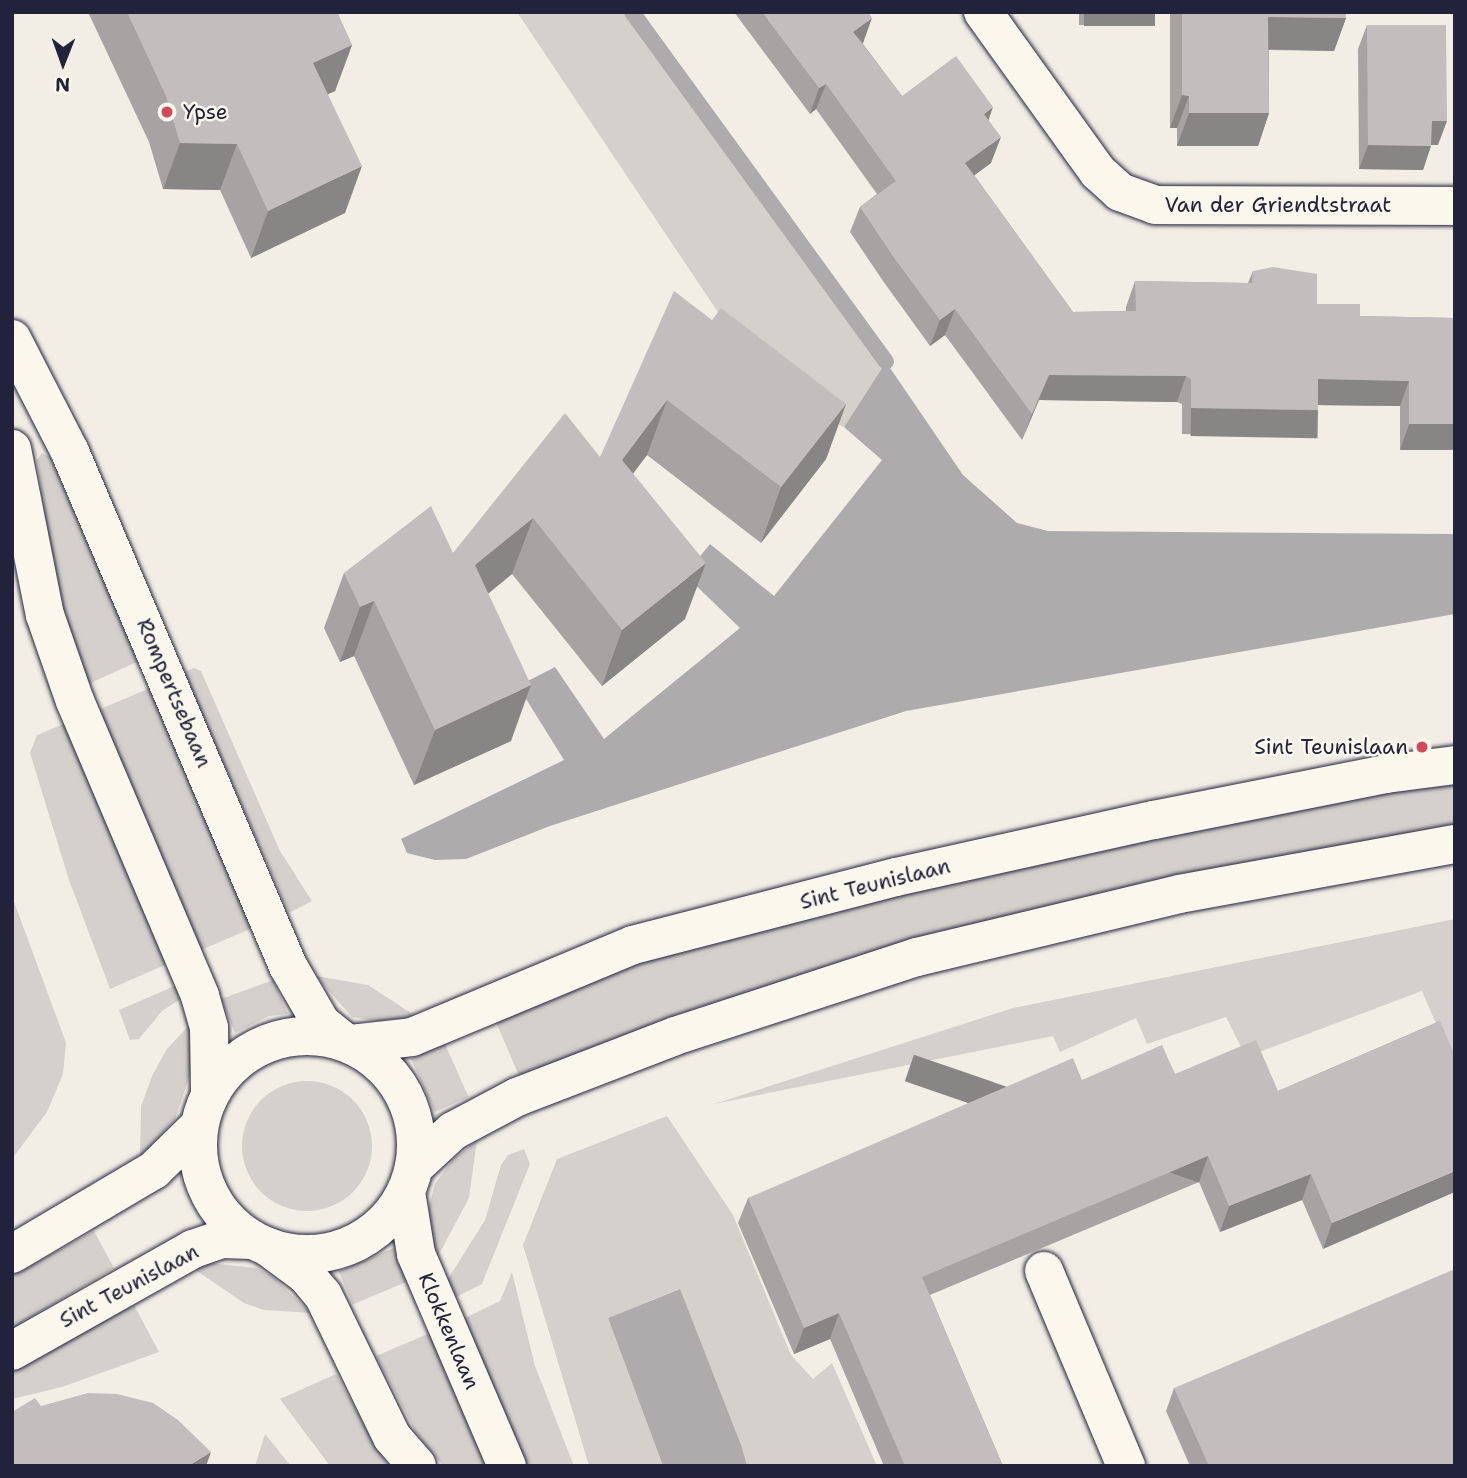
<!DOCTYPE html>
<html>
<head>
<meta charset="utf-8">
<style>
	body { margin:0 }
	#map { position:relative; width:1467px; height:1478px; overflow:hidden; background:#f2eee5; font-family:"Shantell Sans",sans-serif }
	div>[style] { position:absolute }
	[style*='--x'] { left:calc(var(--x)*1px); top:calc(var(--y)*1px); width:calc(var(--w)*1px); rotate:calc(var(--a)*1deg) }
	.green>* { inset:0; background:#d4d1cc; transform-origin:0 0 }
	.round { border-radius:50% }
	.water>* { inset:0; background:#aeabad }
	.stream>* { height:16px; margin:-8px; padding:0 8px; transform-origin:8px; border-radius:8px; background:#aeabad }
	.roads { filter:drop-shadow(0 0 2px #22223b) drop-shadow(0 0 2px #22223b) }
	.minor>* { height:38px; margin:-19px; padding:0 19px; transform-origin:19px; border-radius:19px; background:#fbf7ec }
	.tertiary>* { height:38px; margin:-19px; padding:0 19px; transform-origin:19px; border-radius:19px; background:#fbf7ec }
	.tertiary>.ring { margin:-19px; padding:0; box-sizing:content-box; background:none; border:38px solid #fbf7ec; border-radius:50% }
	.wall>* { inset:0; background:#a7a3a3; transform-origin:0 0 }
	.shaded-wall>* { inset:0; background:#888585; transform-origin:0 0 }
	.building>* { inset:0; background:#c2bebe }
	.dots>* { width:19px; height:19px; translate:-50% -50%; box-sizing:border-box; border:4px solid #fbf7ec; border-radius:50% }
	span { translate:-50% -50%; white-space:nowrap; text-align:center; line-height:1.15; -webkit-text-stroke:5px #fbf7ec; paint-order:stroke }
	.poi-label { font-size:21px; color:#22223b }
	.left { translate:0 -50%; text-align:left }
	.right { translate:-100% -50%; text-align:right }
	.street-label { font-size:21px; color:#22223b }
	.frame { position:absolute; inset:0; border:14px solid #22223b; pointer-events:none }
	.north { position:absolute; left:28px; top:28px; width:70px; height:70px; -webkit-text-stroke:5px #fbf7ec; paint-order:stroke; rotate:181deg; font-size:19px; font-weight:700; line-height:28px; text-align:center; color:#22223b }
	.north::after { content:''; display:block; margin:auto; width:24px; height:32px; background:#22223b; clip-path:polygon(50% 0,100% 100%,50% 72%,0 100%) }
</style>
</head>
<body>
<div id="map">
	<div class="green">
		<i style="clip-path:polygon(517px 12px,632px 12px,886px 362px,844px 427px,804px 409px,762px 378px)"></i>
		<i style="clip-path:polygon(42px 453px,50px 457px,139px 661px,86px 685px,63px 622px,47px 536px,37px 460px)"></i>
		<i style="clip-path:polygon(194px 668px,201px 671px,280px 851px,312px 901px,289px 913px,184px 672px)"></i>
		<i style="left:150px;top:688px;width:261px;height:58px;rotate:67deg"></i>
		<i style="clip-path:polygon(66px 723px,167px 964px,110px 989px,69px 880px,30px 753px,37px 735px)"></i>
		<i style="clip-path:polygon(1455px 782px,1455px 825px,1175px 877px,520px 1078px,496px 1022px,639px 963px,899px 891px,1396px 790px)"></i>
		<i style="clip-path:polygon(12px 896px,66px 1043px,63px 1074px,47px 1112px,12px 1159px)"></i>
		<i style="clip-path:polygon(1455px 919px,1455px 1068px,1422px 991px,1246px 1057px,1226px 1017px,1147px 1044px,1136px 1018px,1060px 1052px,1053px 1036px,714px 1104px,1013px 1008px)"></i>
		<i style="clip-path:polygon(316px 976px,368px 985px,414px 1015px,391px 1023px,352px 1017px)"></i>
		<i style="clip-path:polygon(273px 980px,288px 1014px,269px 1016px,235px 1033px,221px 999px)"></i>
		<i style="clip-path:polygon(177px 985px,182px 998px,162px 1011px,139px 1039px,130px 1040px,119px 1010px)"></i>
		<i style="clip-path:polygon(191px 1023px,191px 1072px,175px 1119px,140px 1157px,141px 1106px,153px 1074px,167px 1049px)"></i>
		<i style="left:445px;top:1044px;width:58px;height:37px;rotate:66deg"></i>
		<i class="round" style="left:242px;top:1081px;width:130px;height:130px"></i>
		<i style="clip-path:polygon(667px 1116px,733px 1215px,791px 1355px,813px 1379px,832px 1363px,877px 1466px,747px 1466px,679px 1289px,608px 1318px,663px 1466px,589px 1466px,523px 1245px,557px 1159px)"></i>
		<i style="clip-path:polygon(477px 1140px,469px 1198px,438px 1256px,429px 1231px,429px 1206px,435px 1184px,452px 1161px)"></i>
		<i style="clip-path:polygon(524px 1149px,530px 1164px,482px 1284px,456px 1297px,448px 1279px,485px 1220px,501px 1165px,508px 1155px)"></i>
		<i style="clip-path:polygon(94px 1231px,114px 1268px,12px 1328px,12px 1276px)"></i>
		<i style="left:394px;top:1248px;width:36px;height:60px;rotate:67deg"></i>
		<i style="clip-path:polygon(209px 1263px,257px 1268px,273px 1277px,311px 1313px,264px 1310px,244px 1303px,194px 1269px)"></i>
		<i style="clip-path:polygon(512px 1272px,535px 1366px,574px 1466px,526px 1466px,463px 1319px,500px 1301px)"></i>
		<i style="clip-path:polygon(133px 1303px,159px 1352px,62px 1387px,12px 1399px,12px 1369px)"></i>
		<i style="clip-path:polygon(430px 1333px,488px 1466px,443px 1466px,415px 1431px,376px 1356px)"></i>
		<i style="clip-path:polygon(336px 1374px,384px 1460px,389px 1466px,330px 1466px,280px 1399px)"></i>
		<i style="clip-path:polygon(265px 1434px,291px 1466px,255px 1466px)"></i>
	</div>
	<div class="water">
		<i style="clip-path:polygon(886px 362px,963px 475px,1017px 523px,1048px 531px,1455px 534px,1455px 614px,906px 711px,550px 826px,466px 859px,435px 860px,407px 853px,401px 839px,564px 760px,518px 686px,555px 667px,604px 739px,740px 628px,685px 575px,710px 544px,774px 596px,882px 460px,844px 427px)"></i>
		<i style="clip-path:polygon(680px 1289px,741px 1445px,747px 1466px,663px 1466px,608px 1318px)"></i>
	</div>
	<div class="stream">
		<i style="--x:632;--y:12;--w:432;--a:54"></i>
	</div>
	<div class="roads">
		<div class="minor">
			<i style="--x:983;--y:12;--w:197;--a:54.3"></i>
			<i style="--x:1098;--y:172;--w:30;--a:42"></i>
			<i style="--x:1120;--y:192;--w:37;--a:20"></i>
			<i style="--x:1155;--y:205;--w:300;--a:0.2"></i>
			<i style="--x:406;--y:1192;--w:63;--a:80.8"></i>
			<i style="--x:416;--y:1254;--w:231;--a:66.8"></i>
			<i style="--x:268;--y:1247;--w:47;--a:36.4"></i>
			<i style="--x:306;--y:1275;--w:26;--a:50"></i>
			<i style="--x:323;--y:1295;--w:158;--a:64.1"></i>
			<i style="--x:392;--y:1437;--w:38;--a:49"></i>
			<i style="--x:1044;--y:1271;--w:212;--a:67.2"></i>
		</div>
		<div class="tertiary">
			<i style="--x:12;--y:339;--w:127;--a:62.8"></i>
			<i style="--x:70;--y:452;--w:558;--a:67.02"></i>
			<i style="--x:288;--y:966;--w:66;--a:59.9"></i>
			<i style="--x:321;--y:1023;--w:28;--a:39"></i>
			<i style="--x:12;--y:449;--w:169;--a:78.8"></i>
			<i style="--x:45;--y:615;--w:91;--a:70.8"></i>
			<i style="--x:75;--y:701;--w:320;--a:67"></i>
			<i style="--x:200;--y:996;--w:33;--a:74"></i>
			<i style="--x:209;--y:1028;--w:65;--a:89.1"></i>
			<i class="ring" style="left:198px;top:1036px;width:180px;height:180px"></i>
			<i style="--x:351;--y:1044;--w:61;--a:-6.5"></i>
			<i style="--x:412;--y:1037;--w:239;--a:-22.6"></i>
			<i style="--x:633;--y:945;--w:272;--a:-14.5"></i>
			<i style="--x:896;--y:877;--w:264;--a:-12.5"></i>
			<i style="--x:1154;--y:820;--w:237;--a:-11.2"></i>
			<i style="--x:1386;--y:774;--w:70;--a:-7.4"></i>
			<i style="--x:414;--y:1167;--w:53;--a:-42.7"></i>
			<i style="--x:453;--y:1131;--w:72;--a:-28"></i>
			<i style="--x:517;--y:1097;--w:169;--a:-21.1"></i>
			<i style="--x:675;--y:1036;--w:255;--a:-18.1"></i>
			<i style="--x:917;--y:957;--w:269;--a:-13.5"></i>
			<i style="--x:1179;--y:894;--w:280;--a:-10.3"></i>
			<i style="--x:12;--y:1254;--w:165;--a:-30.6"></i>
			<i style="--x:154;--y:1170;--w:62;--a:-44.3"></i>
			<i style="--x:12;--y:1351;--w:208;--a:-29.4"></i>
			<i style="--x:193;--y:1249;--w:31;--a:-19"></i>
			<i style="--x:222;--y:1239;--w:29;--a:2"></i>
		</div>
	</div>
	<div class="wall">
		<i style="clip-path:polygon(88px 12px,337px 12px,352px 45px,335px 91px,328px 94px,345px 213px,251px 258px,220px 190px,163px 189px,149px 142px)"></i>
		<i style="clip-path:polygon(734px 12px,868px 12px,863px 44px,902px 96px,989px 120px,991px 163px,974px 175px,1073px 312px,1126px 311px,1126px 307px,1135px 281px,1248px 283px,1253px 271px,1317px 304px,1360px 316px,1453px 318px,1455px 313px,1455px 450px,1400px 450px,1400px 406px,1318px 405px,1318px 410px,1309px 436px,1182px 434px,1182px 404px,1177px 402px,1039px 400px,1022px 440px,945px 335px,930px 346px,883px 281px,850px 232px,860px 207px,877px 194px,816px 109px,810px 114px)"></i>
		<i style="left:1079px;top:12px;width:76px;height:13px"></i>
		<i style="clip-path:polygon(1170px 12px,1346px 12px,1346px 18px,1334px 51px,1269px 50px,1269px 113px,1258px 146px,1177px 146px,1177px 128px,1170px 128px)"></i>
		<i style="clip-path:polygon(1367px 25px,1438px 145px,1431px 145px,1423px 170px,1359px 169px,1358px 49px)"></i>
		<i style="clip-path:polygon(712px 320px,846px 404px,826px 459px,761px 543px,647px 455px,633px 473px,685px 619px,602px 686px,512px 574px,488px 593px,511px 741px,414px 785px,354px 656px,340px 662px,324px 628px,344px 573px,453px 553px,600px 457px)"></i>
		<i style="clip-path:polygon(1440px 1021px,1323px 1249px,1302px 1200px,1220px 1232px,1199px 1182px,930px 1295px,1003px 1466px,884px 1466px,830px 1339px,794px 1354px,738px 1223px,748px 1198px,1082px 1080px,1175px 1074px,1278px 1091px)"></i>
		<i style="clip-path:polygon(1174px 1388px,1455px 1466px,1190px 1466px,1166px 1411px)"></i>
	</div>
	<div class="shaded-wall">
		<i style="left:1084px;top:12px;width:71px;height:14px"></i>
		<i style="clip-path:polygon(1268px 17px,1346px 18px,1334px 51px,1256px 49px)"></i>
		<i style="clip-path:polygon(872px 18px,863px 43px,853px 32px)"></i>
		<i style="clip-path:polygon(352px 45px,335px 91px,296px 109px,313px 63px)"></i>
		<i style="clip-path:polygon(826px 84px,816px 109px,810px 114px,819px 88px)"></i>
		<i style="clip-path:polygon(1182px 95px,1189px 96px,1177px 128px,1170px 128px)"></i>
		<i style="clip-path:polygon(993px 107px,984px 133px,984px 114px)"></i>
		<i style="clip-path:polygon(1189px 113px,1269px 113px,1258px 146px,1177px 146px)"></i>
		<i style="clip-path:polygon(1432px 121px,1447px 121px,1438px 145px,1423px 145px)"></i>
		<i style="clip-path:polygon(1001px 137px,991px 163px,956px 189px,965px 163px)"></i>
		<i style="clip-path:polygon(180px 143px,237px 144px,220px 190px,163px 189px)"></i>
		<i style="clip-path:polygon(1368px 145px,1431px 146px,1423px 170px,1359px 169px)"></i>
		<i style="clip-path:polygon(362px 166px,345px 213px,251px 258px,268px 211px)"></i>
		<i style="clip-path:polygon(955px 309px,945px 335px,930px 346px,940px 320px)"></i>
		<i style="clip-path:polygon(1049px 375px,1186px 376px,1177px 402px,1039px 400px,1022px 440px,1032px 414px)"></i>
		<i style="clip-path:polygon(1318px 379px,1409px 381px,1400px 406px,1309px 405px)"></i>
		<i style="clip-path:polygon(667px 400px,647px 455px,602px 515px,622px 460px)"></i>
		<i style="clip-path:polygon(846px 404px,826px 459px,761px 543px,781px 487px)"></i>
		<i style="left:1191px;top:408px;width:127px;height:28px;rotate:1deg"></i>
		<i style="clip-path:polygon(1409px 424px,1455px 424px,1455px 450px,1400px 450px)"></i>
		<i style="clip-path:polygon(533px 518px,512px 574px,455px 621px,475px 565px)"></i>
		<i style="clip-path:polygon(706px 563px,685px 619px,602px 686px,622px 630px)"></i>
		<i style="clip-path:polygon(374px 601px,354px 656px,340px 662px,360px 607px)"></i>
		<i style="clip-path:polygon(531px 685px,511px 741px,414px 785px,435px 730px)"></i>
		<i style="left:1208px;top:1156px;width:28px;height:311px;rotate:109deg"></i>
		<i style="clip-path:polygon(1455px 1171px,1455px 1192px,1323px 1249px,1332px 1223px)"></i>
		<i style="clip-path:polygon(1311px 1174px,1302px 1200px,1220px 1232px,1229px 1206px)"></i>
		<i style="clip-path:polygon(839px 1313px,830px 1339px,794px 1354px,804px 1328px)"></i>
		<i style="clip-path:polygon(211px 1452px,206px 1466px,188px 1466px)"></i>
	</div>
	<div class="building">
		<i style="clip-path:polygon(127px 12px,337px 12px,352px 45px,313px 63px,362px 166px,268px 211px,237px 144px,180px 143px,166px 96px)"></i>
		<i style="clip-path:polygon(762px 12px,868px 12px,872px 18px,853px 32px,902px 96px,956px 56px,993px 107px,984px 114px,1001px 137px,965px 163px,1073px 312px,1136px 311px,1135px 281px,1252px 283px,1253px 271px,1273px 267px,1317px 274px,1317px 304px,1360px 304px,1360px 316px,1455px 318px,1455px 424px,1409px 424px,1409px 381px,1318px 379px,1318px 410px,1191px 408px,1191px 379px,1186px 376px,1049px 375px,1032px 414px,955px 309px,940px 320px,892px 255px,860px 207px,896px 181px,826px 84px,819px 88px)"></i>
		<i style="clip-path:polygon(1182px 12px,1346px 12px,1346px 18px,1268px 17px,1269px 113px,1189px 113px,1189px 96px,1182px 95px)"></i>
		<i style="clip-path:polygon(1367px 25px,1446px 25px,1447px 121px,1432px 121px,1431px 146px,1368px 145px)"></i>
		<i style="clip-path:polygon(674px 291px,712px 320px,721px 308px,846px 404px,781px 487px,667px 400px,622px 460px,706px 563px,622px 630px,533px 518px,475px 565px,531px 685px,435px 730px,374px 601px,360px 607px,344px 573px,431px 506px,453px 553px,565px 413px,600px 457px)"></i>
		<i style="clip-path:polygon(1440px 1021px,1455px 1056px,1455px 1171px,1332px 1223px,1311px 1174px,1229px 1206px,1208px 1156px,922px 1277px,1003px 1466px,905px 1466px,839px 1313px,804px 1328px,748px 1198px,1073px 1058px,1082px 1080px,1162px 1045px,1175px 1074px,1256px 1040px,1278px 1091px)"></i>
		<i style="clip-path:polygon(1455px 1269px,1455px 1466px,1209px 1466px,1174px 1388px)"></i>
		<i style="clip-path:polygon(88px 1393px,117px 1394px,153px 1403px,178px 1420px,211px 1452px,188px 1466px,12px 1466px,12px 1412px,35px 1398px,41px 1406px)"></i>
	</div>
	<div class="dots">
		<i style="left:167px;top:112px;background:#d1495b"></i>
		<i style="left:1422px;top:747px;background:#d1495b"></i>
	</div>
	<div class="poi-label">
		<span class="left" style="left:183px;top:112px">Ypse</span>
		<span class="right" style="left:1408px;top:747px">Sint Teunislaan</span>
	</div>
	<div class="street-label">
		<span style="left:1278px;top:205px">Van der Griendtstraat</span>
		<span style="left:174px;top:693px;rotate:67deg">Rompertsebaan</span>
		<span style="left:875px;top:884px;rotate:-14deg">Sint Teunislaan</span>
		<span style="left:129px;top:1286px;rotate:-28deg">Sint Teunislaan</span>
		<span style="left:449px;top:1331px;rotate:67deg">Klokkenlaan</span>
	</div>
	<div class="frame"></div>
	<div class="north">N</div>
</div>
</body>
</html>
